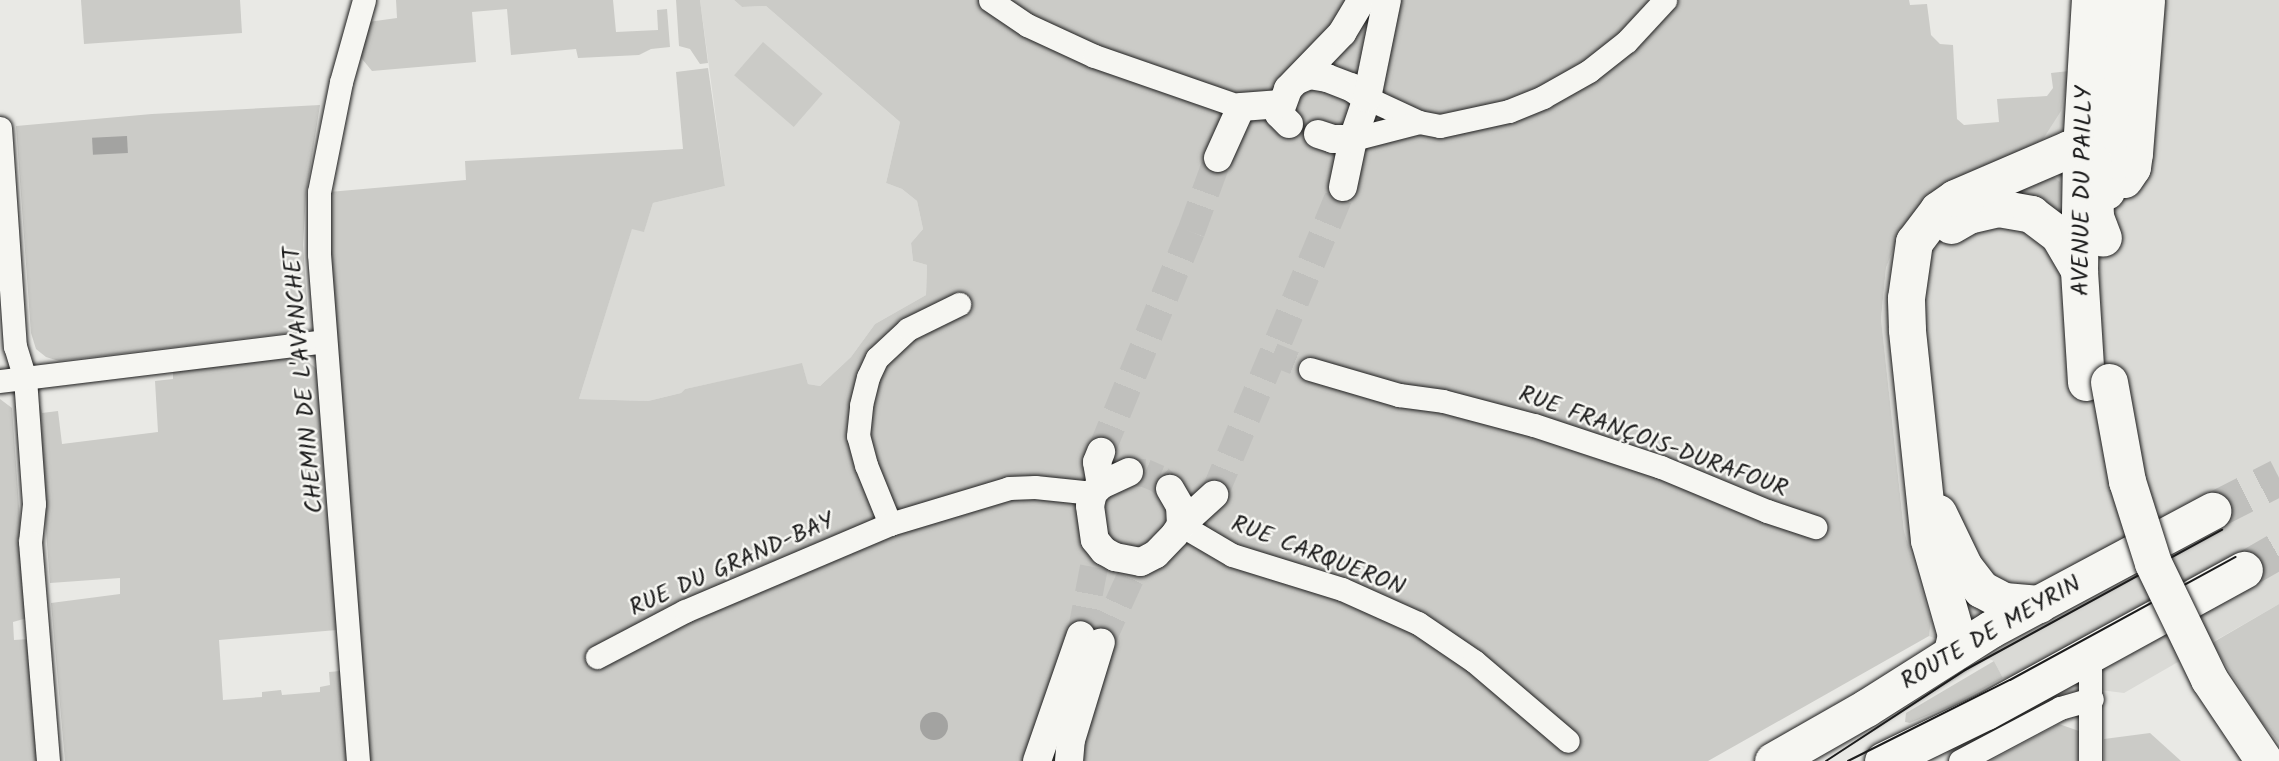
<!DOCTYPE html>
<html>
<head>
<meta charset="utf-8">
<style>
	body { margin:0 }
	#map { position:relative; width:2279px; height:761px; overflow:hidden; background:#e9e9e5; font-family:Kalam,sans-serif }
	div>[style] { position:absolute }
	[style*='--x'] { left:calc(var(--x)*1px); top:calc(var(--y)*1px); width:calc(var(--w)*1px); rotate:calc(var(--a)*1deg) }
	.built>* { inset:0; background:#dadad6 }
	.green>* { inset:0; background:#cbcbc7; transform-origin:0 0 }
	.water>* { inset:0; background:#a3a3a1; transform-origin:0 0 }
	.round { border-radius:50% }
	.minor-tunnel>* { height:23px; margin-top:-11.5px; transform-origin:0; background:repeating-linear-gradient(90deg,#c0c0bd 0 23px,transparent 0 34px) }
	.tertiary-tunnel>* { height:28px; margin-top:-14px; transform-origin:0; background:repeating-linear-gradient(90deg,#c0c0bd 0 28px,transparent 0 42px) }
	.primary-tunnel>* { height:37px; margin-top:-18.5px; transform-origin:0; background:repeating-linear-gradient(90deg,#c0c0bd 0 37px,transparent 0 55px) }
	.roads { filter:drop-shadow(0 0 2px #1c1c1c) drop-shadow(0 0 2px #1c1c1c) }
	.minor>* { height:23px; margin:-11.5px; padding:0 11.5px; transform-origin:11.5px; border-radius:11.5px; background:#f6f6f2 }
	.tertiary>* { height:28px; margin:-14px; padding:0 14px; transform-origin:14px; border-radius:14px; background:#f6f6f2 }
	.primary>* { height:37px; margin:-18.5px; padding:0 18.5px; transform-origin:18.5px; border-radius:18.5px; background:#f6f6f2 }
	.tram>* { height:2px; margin:-1px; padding:0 1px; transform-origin:1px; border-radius:1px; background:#1c1c1c }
	.bridges { filter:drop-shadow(0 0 2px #1c1c1c) drop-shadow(0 0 2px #1c1c1c) }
	.primary-bridge>* { height:37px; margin:-18.5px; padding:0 18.5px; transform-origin:18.5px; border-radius:18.5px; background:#f6f6f2 }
	span { translate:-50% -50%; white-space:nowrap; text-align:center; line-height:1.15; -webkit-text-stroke:5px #f6f6f2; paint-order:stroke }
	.street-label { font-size:24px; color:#1c1c1c }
</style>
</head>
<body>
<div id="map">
	<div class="built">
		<i style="clip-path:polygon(700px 0,734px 0,742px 7px,766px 6px,900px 122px,886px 183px,902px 189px,917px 201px,923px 229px,911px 243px,913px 261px,927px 265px,926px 295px,875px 324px,851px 357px,820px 386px,808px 384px,802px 364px,685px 389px,681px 393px,648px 401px,579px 399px,632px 228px,644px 231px,653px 203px,725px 186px)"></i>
		<i style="clip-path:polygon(2074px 0,2279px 0,2279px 604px,2124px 693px,2003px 678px,1994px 661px,1929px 636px,1931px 621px,1904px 532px,1881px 319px,1886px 268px,1898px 236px,2020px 156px,2069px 71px)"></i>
	</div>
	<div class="green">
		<i style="clip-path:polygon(81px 0,240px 0,242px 33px,84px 44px)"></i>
		<i style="clip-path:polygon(396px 0,613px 0,616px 32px,658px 30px,657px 10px,667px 9px,670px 47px,651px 49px,639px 55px,578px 58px,576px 49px,511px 55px,507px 9px,472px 12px,476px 62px,372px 71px,358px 54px,368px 22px,397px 18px)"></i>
		<i style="clip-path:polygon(676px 0,700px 0,708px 63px,700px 64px,690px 49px,679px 46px)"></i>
		<i style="clip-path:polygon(734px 0,1909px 0,1910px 5px,1927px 4px,1931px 35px,1940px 44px,1953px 45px,1957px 119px,1964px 125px,1999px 122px,1997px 99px,2047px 96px,2053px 88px,2051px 73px,2069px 71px,2061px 111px,2043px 139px,1898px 236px,1886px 268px,1881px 319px,1904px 531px,1931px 621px,1929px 636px,1708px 761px,368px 761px,328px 262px,329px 192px,466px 180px,465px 161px,683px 149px,676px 72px,708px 68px,725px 186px,653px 203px,644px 232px,632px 229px,579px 399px,648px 401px,681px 393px,685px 389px,802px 363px,808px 384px,820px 386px,851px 357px,875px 324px,926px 295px,927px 265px,913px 261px,911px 243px,923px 229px,917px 201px,902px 189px,886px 183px,900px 122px,766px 6px,742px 7px)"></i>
		<i style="left:763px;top:42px;width:79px;height:44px;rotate:41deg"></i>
		<i style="clip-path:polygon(320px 105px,306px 194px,303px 245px,308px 316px,304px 325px,290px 333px,59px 361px,46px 357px,36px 349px,31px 333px,16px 126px,152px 114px)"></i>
		<i style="clip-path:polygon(2045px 170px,2060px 182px,2059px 224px,2000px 199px)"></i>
		<i style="clip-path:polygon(301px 356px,318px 370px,337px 630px,219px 640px,223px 700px,262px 697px,262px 692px,281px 690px,282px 695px,320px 692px,320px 687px,330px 685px,329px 672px,340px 671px,347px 761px,65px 761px,51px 603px,120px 594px,120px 578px,50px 583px,37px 413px,40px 405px,42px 413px,58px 411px,62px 444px,158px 432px,155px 381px,173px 379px,173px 372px)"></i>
		<i style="clip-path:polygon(0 399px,12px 408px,27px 618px,13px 622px,14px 640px,29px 639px,39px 761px,0 761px)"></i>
		<i style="clip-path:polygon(2279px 604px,2279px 743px,2260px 720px,2212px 643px)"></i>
		<i style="clip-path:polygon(1994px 661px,2003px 678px,1955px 704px,1910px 723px,1905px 722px,1906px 713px)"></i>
		<i style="clip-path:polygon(2059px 724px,2079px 731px,2078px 761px,1990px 761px)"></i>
		<i style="clip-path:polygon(2150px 733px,2181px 761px,2104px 761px,2104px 739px)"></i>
	</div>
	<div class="water">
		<i style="left:127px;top:136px;width:17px;height:35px;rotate:87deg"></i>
		<i class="round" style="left:920px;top:712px;width:28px;height:28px"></i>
	</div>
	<div class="minor-tunnel">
		<i style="--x:1273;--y:354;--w:40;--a:22"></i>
	</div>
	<div class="tertiary-tunnel">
		<i style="--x:1101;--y:452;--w:238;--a:-67.8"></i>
		<i style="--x:1191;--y:232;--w:79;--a:-70"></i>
		<i style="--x:1129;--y:472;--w:16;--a:4"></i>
		<i style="--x:1145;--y:473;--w:15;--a:23"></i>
		<i style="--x:1159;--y:479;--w:15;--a:42"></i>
		<i style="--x:1214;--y:495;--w:334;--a:-67.3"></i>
		<i style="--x:1081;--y:635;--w:69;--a:-79.2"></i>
		<i style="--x:1101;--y:642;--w:72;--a:-65.6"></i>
	</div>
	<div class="primary-tunnel">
		<i style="--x:2212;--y:511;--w:75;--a:-26.9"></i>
		<i style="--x:2244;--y:570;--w:40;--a:-29.7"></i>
	</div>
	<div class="roads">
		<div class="minor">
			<i style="--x:990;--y:0;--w:45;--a:34"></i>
			<i style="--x:1027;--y:25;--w:74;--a:24.8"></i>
			<i style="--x:1094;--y:56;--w:156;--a:19.1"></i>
			<i style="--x:1367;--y:98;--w:57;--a:24.8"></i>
			<i style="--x:1419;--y:122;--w:21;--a:11"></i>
			<i style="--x:1440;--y:126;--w:71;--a:-12.3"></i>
			<i style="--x:1509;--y:111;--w:37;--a:-22"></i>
			<i style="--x:1543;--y:97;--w:53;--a:-29.5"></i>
			<i style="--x:1589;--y:71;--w:48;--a:-38.3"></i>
			<i style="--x:1627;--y:41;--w:56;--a:-47.2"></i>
			<i style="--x:0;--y:128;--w:219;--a:86.1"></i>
			<i style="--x:15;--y:346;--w:34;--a:73"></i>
			<i style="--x:25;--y:378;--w:126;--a:85.9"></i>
			<i style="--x:34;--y:504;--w:38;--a:96"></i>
			<i style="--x:30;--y:542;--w:220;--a:85.3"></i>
			<i style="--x:1353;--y:139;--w:68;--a:-14.4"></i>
			<i style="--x:1310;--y:369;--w:93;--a:16.3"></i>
			<i style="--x:1399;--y:395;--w:44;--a:7.8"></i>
			<i style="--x:1443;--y:401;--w:94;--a:14.8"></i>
			<i style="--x:1534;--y:425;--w:134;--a:18.3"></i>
			<i style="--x:1661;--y:467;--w:115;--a:22.5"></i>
			<i style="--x:1767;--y:511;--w:51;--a:18.4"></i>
			<i style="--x:0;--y:381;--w:327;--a:-7"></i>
			<i style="--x:890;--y:524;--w:64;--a:-112.1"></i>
			<i style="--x:866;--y:465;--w:30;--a:-105"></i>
			<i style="--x:858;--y:436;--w:31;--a:-84"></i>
			<i style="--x:861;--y:405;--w:29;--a:-76"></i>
			<i style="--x:868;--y:377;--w:21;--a:-65"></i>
			<i style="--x:877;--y:358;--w:42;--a:-43.1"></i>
			<i style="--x:908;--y:329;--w:57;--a:-26.1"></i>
			<i style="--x:1181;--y:525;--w:59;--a:30.5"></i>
			<i style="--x:1232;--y:555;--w:115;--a:17.2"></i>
			<i style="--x:1342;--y:589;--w:83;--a:24.1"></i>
			<i style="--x:1418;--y:623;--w:68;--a:34.2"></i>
			<i style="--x:1474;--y:661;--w:123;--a:40.4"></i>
			<i style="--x:2090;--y:655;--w:106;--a:90"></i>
			<i style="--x:597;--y:657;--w:99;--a:-27.6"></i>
			<i style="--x:685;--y:611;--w:223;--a:-23"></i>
			<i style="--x:890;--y:524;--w:124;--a:-16.8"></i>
			<i style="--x:1009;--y:488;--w:26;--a:-2"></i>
			<i style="--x:1035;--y:487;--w:58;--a:5.9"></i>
			<i style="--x:358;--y:761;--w:508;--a:-94.4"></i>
			<i style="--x:319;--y:254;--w:62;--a:-90"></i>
			<i style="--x:319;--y:192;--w:112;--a:-78.7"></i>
			<i style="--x:341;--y:82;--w:85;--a:-74.3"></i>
			<i style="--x:1960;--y:761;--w:113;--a:-27.9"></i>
			<i style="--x:2060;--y:708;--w:33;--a:-16"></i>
		</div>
		<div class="tertiary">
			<i style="--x:1298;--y:80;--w:12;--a:-24"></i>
			<i style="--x:1309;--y:75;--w:18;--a:9"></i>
			<i style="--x:1327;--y:78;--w:26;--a:21"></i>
			<i style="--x:1351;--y:87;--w:19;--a:35"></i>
			<i style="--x:1289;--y:124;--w:14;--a:-135"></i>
			<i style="--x:1279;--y:114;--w:27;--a:-70"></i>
			<i style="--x:1288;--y:89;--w:78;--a:-46"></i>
			<i style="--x:1342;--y:33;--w:39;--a:-59"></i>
			<i style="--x:1318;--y:134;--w:16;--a:18"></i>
			<i style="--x:1333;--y:139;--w:20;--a:0"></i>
			<i style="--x:1218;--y:158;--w:56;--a:-65.7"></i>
			<i style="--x:1241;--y:107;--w:40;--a:-4.3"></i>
			<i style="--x:1343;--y:187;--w:49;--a:-78.2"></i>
			<i style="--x:1353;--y:139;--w:43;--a:-71.1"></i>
			<i style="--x:1367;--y:98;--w:100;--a:-78.5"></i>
			<i style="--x:1129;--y:472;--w:31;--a:155"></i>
			<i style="--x:1101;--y:485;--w:11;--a:135"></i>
			<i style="--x:1093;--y:493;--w:13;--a:103"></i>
			<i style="--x:1090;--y:506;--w:34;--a:82"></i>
			<i style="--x:1095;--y:540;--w:14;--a:51"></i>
			<i style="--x:1104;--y:551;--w:13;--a:29"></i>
			<i style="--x:1115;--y:557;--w:26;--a:11"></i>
			<i style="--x:1141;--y:562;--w:17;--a:-28"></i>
			<i style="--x:1156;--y:554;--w:28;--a:-46"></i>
			<i style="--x:1175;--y:534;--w:11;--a:-56"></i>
			<i style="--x:1181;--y:525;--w:19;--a:-93"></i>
			<i style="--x:1180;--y:506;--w:20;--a:-120"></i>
			<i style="--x:1101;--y:485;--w:23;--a:-100"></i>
			<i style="--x:1097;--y:462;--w:11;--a:-68"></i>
			<i style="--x:1181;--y:525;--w:45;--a:-42.3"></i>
			<i style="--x:1037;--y:761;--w:133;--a:-70.8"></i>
			<i style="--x:1069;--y:761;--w:21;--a:-85"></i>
			<i style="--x:1071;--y:740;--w:102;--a:-73"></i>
		</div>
		<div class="primary">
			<i style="--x:2124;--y:179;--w:14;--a:-56"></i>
			<i style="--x:2132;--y:167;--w:14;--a:-82"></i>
			<i style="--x:2134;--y:153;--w:153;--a:-85.5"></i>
			<i style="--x:2106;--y:191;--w:191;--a:-87.6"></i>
			<i style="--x:1951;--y:225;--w:20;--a:-30"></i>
			<i style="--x:1968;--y:215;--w:31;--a:-13"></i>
			<i style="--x:1998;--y:208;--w:34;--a:10"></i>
			<i style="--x:2031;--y:214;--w:34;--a:37"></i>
			<i style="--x:2058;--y:234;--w:42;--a:59.7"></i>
			<i style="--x:2086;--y:382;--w:112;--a:-93.6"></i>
			<i style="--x:2079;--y:270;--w:120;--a:-89"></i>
			<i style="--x:2081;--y:150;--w:150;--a:-86.6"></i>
			<i style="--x:1938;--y:513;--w:60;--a:64.3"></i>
			<i style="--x:1964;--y:567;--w:28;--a:52"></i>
			<i style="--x:1981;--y:589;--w:26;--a:28"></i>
			<i style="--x:2004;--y:601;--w:35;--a:5"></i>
			<i style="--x:1952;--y:652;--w:17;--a:-77"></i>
			<i style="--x:1956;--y:635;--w:99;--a:-105.9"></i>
			<i style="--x:1929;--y:540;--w:212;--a:-96"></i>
			<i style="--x:1907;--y:329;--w:31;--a:-92"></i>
			<i style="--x:1906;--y:298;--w:57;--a:-81.9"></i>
			<i style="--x:1914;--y:242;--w:40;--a:-53"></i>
			<i style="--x:1938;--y:210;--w:21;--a:-35"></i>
			<i style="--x:1955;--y:198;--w:124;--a:-23.3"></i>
			<i style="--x:2069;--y:149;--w:12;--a:5"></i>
			<i style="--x:2081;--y:150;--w:17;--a:45"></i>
			<i style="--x:2093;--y:162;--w:55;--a:87.9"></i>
			<i style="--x:2095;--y:217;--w:22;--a:69"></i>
			<i style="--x:1773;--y:761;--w:107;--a:-29.7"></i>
			<i style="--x:1866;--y:708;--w:148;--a:-32.3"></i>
			<i style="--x:1991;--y:629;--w:251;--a:-28.1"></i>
			<i style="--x:1883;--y:761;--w:114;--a:-25.9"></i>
			<i style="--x:1986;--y:711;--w:294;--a:-28.7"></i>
		</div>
	</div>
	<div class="tram">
		<i style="--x:1826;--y:761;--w:166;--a:-33.2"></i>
		<i style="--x:1965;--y:670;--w:293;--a:-28.6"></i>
		<i style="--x:1848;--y:761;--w:181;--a:-26.6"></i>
		<i style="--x:2010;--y:680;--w:257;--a:-28.6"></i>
	</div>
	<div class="bridges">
		<div class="primary-bridge">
			<i style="--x:2109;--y:382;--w:101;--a:79.7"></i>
			<i style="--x:2127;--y:481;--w:86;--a:72.4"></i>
			<i style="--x:2153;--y:563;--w:129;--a:64.2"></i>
			<i style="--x:2209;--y:679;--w:99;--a:56.1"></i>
		</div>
	</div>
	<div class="street-label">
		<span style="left:2083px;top:191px;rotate:-89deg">AVENUE DU PAILLY</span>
		<span style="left:304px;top:380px;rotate:-95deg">CHEMIN DE L'AVANCHET</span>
		<span style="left:1653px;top:442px;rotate:20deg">RUE FRANÇOIS-DURAFOUR</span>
		<span style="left:1318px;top:556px;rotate:21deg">RUE CARQUERON</span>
		<span style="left:732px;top:565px;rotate:-24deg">RUE DU GRAND-BAY</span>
		<span style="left:1991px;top:633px;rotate:-30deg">ROUTE DE MEYRIN</span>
	</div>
</div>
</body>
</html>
